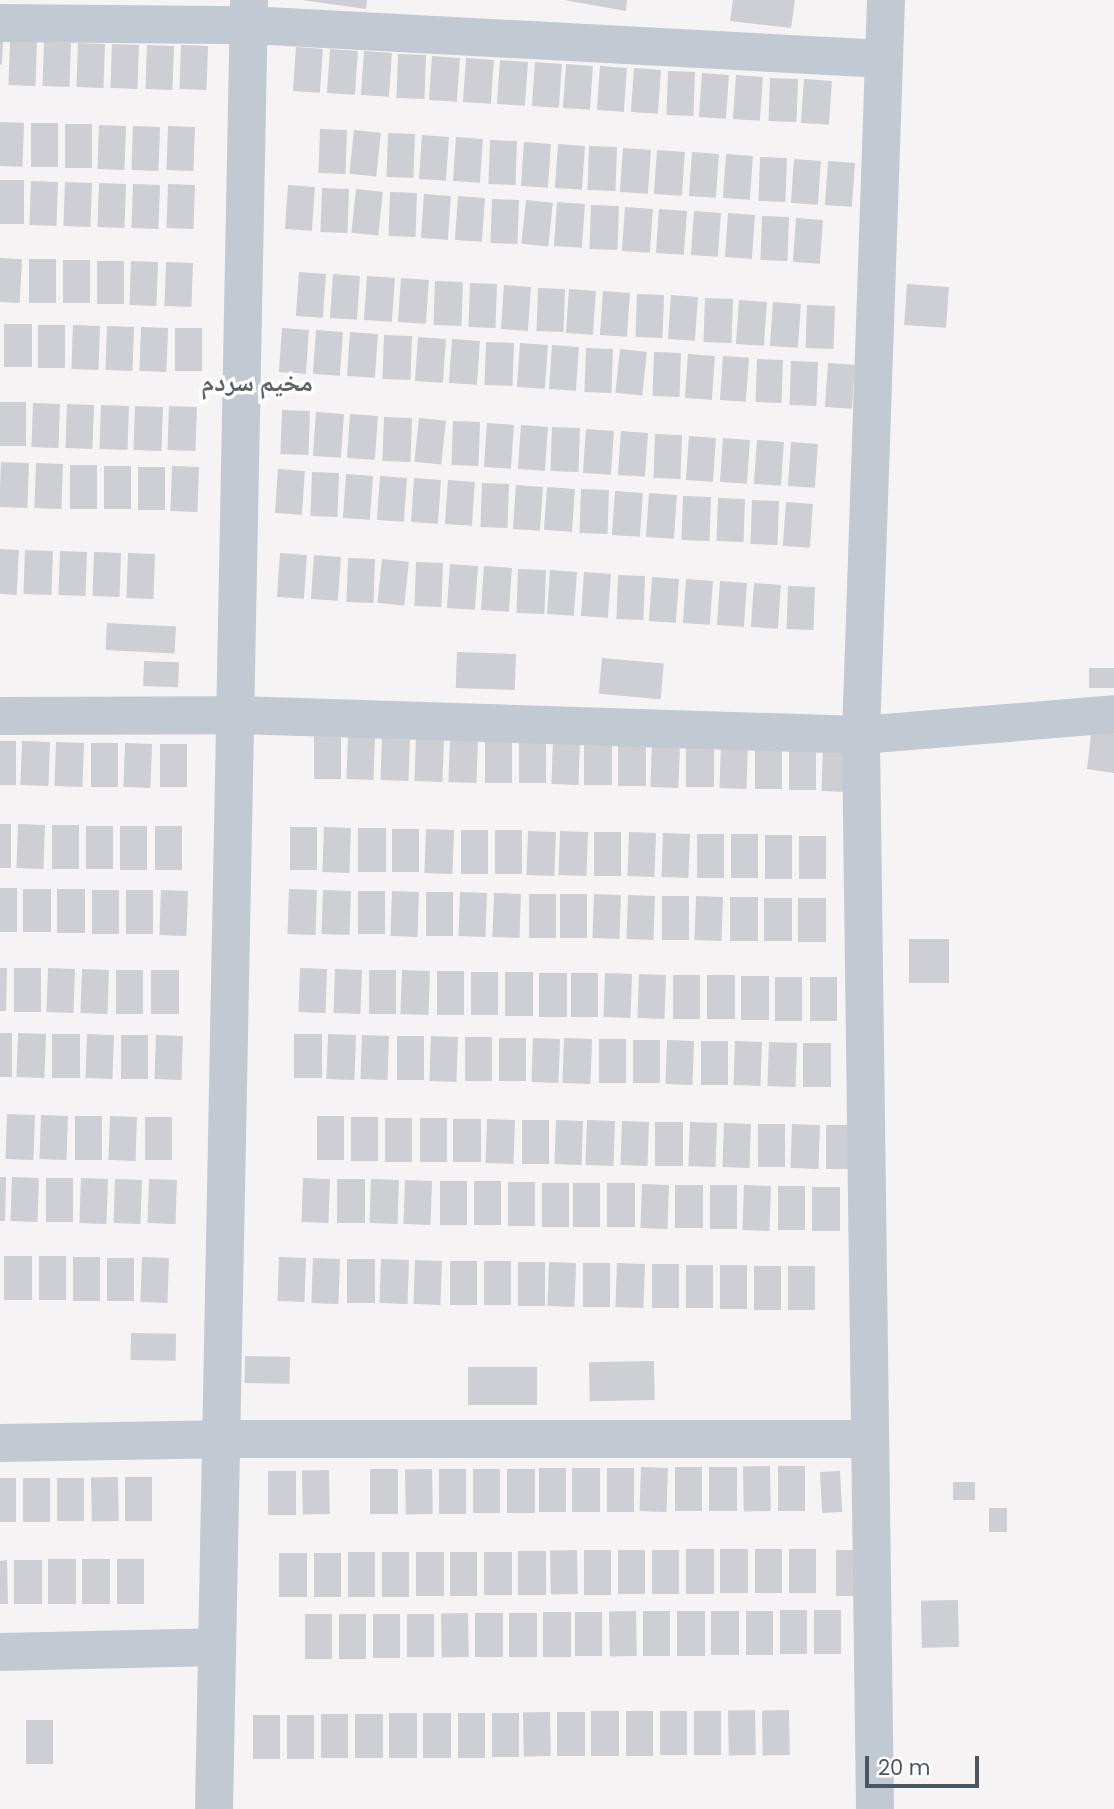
<!DOCTYPE html>
<html>
<head>
<meta charset="utf-8">
<style>
	body { margin:0 }
	#map { position:relative; width:1114px; height:1809px; overflow:hidden; background:#f5f3f3; font-family:Poppins,"Noto Naskh Arabic",sans-serif }
	div>[style] { position:absolute }
	[style*='--x'] { left:calc(var(--x)*1px); top:calc(var(--y)*1px); width:calc(var(--w)*1px); rotate:calc(var(--a)*1deg) }
	.building>* { inset:0; background:#cdcfd5; transform-origin:0 0 }
	.minor>* { height:38px; margin:-19px; padding:0 19px; transform-origin:19px; border-radius:19px; background:#c1cad2 }
	span { translate:-50% -50%; white-space:nowrap; text-align:center; line-height:1.15; -webkit-text-stroke:7px #fff; paint-order:stroke }
	.quarter-label { font-size:26px; color:#5f6368; font-weight:700 }
	.scale { position:absolute; left:865px; top:1756px; width:114px; height:32px; box-sizing:border-box; border:4px solid #4a5661; border-top:0; padding-left:9px; font-size:21px; line-height:24px; white-space:nowrap; color:#4a5661; -webkit-text-stroke:5px #fff; paint-order:stroke }
</style>
</head>
<body>
<div id="map">
	<div class="building">
		<i style="clip-path:polygon(302px 0,367px 0,366px 9px)"></i>
		<i style="clip-path:polygon(564px 0,627px 0,626px 11px)"></i>
		<i style="clip-path:polygon(733px 0,795px 0,791px 28px,730px 21px)"></i>
		<i style="clip-path:polygon(0 41px,3px 41px,2px 65px,0 64px)"></i>
		<i style="left:10px;top:41px;width:27px;height:44px;rotate:2deg"></i>
		<i style="left:44px;top:42px;width:27px;height:44px;rotate:2deg"></i>
		<i style="left:78px;top:43px;width:27px;height:44px;rotate:2deg"></i>
		<i style="left:112px;top:44px;width:27px;height:44px;rotate:2deg"></i>
		<i style="left:147px;top:45px;width:27px;height:44px;rotate:2deg"></i>
		<i style="left:181px;top:45px;width:27px;height:44px;rotate:2deg"></i>
		<i style="left:296px;top:47px;width:27px;height:44px;rotate:4deg"></i>
		<i style="left:330px;top:49px;width:28px;height:44px;rotate:4deg"></i>
		<i style="left:364px;top:51px;width:28px;height:44px;rotate:4deg"></i>
		<i style="left:398px;top:54px;width:28px;height:44px;rotate:2deg"></i>
		<i style="left:432px;top:56px;width:28px;height:44px;rotate:4deg"></i>
		<i style="left:466px;top:58px;width:28px;height:44px;rotate:4deg"></i>
		<i style="left:500px;top:60px;width:28px;height:44px;rotate:4deg"></i>
		<i style="left:535px;top:62px;width:27px;height:44px;rotate:4deg"></i>
		<i style="left:566px;top:64px;width:27px;height:44px;rotate:4deg"></i>
		<i style="left:600px;top:66px;width:27px;height:44px;rotate:4deg"></i>
		<i style="left:634px;top:68px;width:27px;height:44px;rotate:4deg"></i>
		<i style="left:668px;top:71px;width:27px;height:44px;rotate:2deg"></i>
		<i style="left:702px;top:73px;width:27px;height:44px;rotate:4deg"></i>
		<i style="left:736px;top:75px;width:27px;height:44px;rotate:4deg"></i>
		<i style="left:770px;top:78px;width:28px;height:43px;rotate:2deg"></i>
		<i style="left:804px;top:79px;width:28px;height:44px;rotate:4deg"></i>
		<i style="left:0;top:122px;width:24px;height:44px;rotate:2deg"></i>
		<i style="left:31px;top:123px;width:27px;height:44px"></i>
		<i style="left:65px;top:124px;width:27px;height:44px"></i>
		<i style="left:99px;top:125px;width:27px;height:44px;rotate:2deg"></i>
		<i style="left:133px;top:126px;width:27px;height:44px;rotate:2deg"></i>
		<i style="left:168px;top:126px;width:27px;height:44px;rotate:2deg"></i>
		<i style="left:320px;top:129px;width:27px;height:44px;rotate:2deg"></i>
		<i style="left:354px;top:130px;width:27px;height:44px;rotate:6deg"></i>
		<i style="left:388px;top:133px;width:27px;height:44px;rotate:2deg"></i>
		<i style="left:422px;top:135px;width:27px;height:44px;rotate:4deg"></i>
		<i style="left:456px;top:137px;width:27px;height:44px;rotate:4deg"></i>
		<i style="left:490px;top:140px;width:27px;height:44px;rotate:2deg"></i>
		<i style="left:524px;top:142px;width:27px;height:44px;rotate:4deg"></i>
		<i style="left:558px;top:144px;width:27px;height:44px;rotate:4deg"></i>
		<i style="left:589px;top:146px;width:28px;height:44px;rotate:2deg"></i>
		<i style="left:623px;top:148px;width:28px;height:44px;rotate:4deg"></i>
		<i style="left:657px;top:150px;width:28px;height:44px;rotate:4deg"></i>
		<i style="left:692px;top:152px;width:27px;height:44px;rotate:4deg"></i>
		<i style="left:726px;top:154px;width:27px;height:44px;rotate:4deg"></i>
		<i style="left:760px;top:157px;width:27px;height:44px;rotate:2deg"></i>
		<i style="left:794px;top:159px;width:27px;height:44px;rotate:4deg"></i>
		<i style="left:828px;top:161px;width:27px;height:44px;rotate:4deg"></i>
		<i style="left:0;top:180px;width:24px;height:44px"></i>
		<i style="left:31px;top:181px;width:27px;height:44px;rotate:2deg"></i>
		<i style="left:65px;top:182px;width:27px;height:44px;rotate:2deg"></i>
		<i style="left:99px;top:183px;width:27px;height:44px;rotate:2deg"></i>
		<i style="left:133px;top:184px;width:27px;height:44px;rotate:2deg"></i>
		<i style="left:168px;top:184px;width:27px;height:44px;rotate:2deg"></i>
		<i style="left:288px;top:185px;width:27px;height:44px;rotate:4deg"></i>
		<i style="left:322px;top:188px;width:27px;height:44px;rotate:2deg"></i>
		<i style="left:356px;top:189px;width:27px;height:44px;rotate:6deg"></i>
		<i style="left:390px;top:192px;width:27px;height:44px;rotate:2deg"></i>
		<i style="left:424px;top:194px;width:27px;height:44px;rotate:4deg"></i>
		<i style="left:458px;top:196px;width:27px;height:44px;rotate:4deg"></i>
		<i style="left:492px;top:199px;width:27px;height:44px;rotate:2deg"></i>
		<i style="left:526px;top:200px;width:27px;height:44px;rotate:6deg"></i>
		<i style="left:557px;top:202px;width:28px;height:44px;rotate:4deg"></i>
		<i style="left:591px;top:205px;width:28px;height:44px;rotate:2deg"></i>
		<i style="left:625px;top:207px;width:28px;height:44px;rotate:4deg"></i>
		<i style="left:659px;top:209px;width:28px;height:44px;rotate:4deg"></i>
		<i style="left:694px;top:211px;width:27px;height:44px;rotate:4deg"></i>
		<i style="left:728px;top:213px;width:27px;height:44px;rotate:4deg"></i>
		<i style="left:762px;top:216px;width:27px;height:44px;rotate:2deg"></i>
		<i style="left:796px;top:218px;width:27px;height:44px;rotate:4deg"></i>
		<i style="left:0;top:258px;width:22px;height:44px;rotate:3deg"></i>
		<i style="left:29px;top:259px;width:27px;height:44px"></i>
		<i style="left:63px;top:260px;width:27px;height:43px"></i>
		<i style="left:97px;top:261px;width:27px;height:43px"></i>
		<i style="left:131px;top:261px;width:27px;height:44px;rotate:2deg"></i>
		<i style="left:166px;top:262px;width:27px;height:44px;rotate:2deg"></i>
		<i style="left:299px;top:272px;width:27px;height:44px;rotate:4deg"></i>
		<i style="left:333px;top:274px;width:27px;height:44px;rotate:4deg"></i>
		<i style="left:367px;top:276px;width:28px;height:44px;rotate:4deg"></i>
		<i style="left:401px;top:278px;width:28px;height:44px;rotate:4deg"></i>
		<i style="left:435px;top:281px;width:28px;height:44px;rotate:2deg"></i>
		<i style="left:470px;top:283px;width:27px;height:44px;rotate:2deg"></i>
		<i style="left:907px;top:284px;width:42px;height:41px;rotate:4deg"></i>
		<i style="left:504px;top:285px;width:27px;height:44px;rotate:4deg"></i>
		<i style="left:538px;top:288px;width:27px;height:43px;rotate:2deg"></i>
		<i style="left:569px;top:289px;width:27px;height:44px;rotate:4deg"></i>
		<i style="left:603px;top:291px;width:27px;height:44px;rotate:4deg"></i>
		<i style="left:637px;top:294px;width:27px;height:43px;rotate:2deg"></i>
		<i style="left:671px;top:295px;width:27px;height:44px;rotate:4deg"></i>
		<i style="left:705px;top:298px;width:28px;height:44px;rotate:2deg"></i>
		<i style="left:739px;top:300px;width:28px;height:44px;rotate:4deg"></i>
		<i style="left:773px;top:302px;width:28px;height:44px;rotate:4deg"></i>
		<i style="left:807px;top:305px;width:28px;height:43px;rotate:2deg"></i>
		<i style="left:4px;top:324px;width:28px;height:43px"></i>
		<i style="left:38px;top:325px;width:27px;height:43px"></i>
		<i style="left:73px;top:325px;width:27px;height:44px;rotate:2deg"></i>
		<i style="left:107px;top:326px;width:27px;height:44px;rotate:2deg"></i>
		<i style="left:141px;top:327px;width:27px;height:44px;rotate:2deg"></i>
		<i style="left:175px;top:328px;width:27px;height:43px"></i>
		<i style="left:282px;top:328px;width:27px;height:44px;rotate:4deg"></i>
		<i style="left:316px;top:330px;width:27px;height:44px;rotate:4deg"></i>
		<i style="left:350px;top:332px;width:28px;height:44px;rotate:4deg"></i>
		<i style="left:384px;top:335px;width:28px;height:44px;rotate:2deg"></i>
		<i style="left:418px;top:337px;width:28px;height:44px;rotate:4deg"></i>
		<i style="left:452px;top:339px;width:28px;height:44px;rotate:4deg"></i>
		<i style="left:486px;top:342px;width:28px;height:43px;rotate:2deg"></i>
		<i style="left:520px;top:343px;width:28px;height:44px;rotate:4deg"></i>
		<i style="left:552px;top:345px;width:27px;height:44px;rotate:4deg"></i>
		<i style="left:586px;top:348px;width:27px;height:44px;rotate:2deg"></i>
		<i style="left:620px;top:349px;width:27px;height:44px;rotate:6deg"></i>
		<i style="left:654px;top:352px;width:27px;height:44px;rotate:2deg"></i>
		<i style="left:688px;top:354px;width:27px;height:44px;rotate:4deg"></i>
		<i style="left:723px;top:356px;width:26px;height:44px;rotate:4deg"></i>
		<i style="left:757px;top:359px;width:26px;height:43px;rotate:2deg"></i>
		<i style="left:791px;top:361px;width:27px;height:44px;rotate:2deg"></i>
		<i style="left:828px;top:363px;width:27px;height:44px;rotate:4deg"></i>
		<i style="left:0;top:402px;width:26px;height:44px"></i>
		<i style="left:33px;top:403px;width:27px;height:44px;rotate:2deg"></i>
		<i style="left:67px;top:404px;width:27px;height:44px;rotate:2deg"></i>
		<i style="left:101px;top:405px;width:28px;height:44px;rotate:2deg"></i>
		<i style="left:135px;top:406px;width:28px;height:44px;rotate:2deg"></i>
		<i style="left:169px;top:406px;width:28px;height:44px;rotate:2deg"></i>
		<i style="left:282px;top:410px;width:28px;height:44px;rotate:2deg"></i>
		<i style="left:316px;top:412px;width:28px;height:44px;rotate:4deg"></i>
		<i style="left:350px;top:414px;width:28px;height:44px;rotate:4deg"></i>
		<i style="left:384px;top:417px;width:28px;height:44px;rotate:2deg"></i>
		<i style="left:419px;top:418px;width:27px;height:44px;rotate:6deg"></i>
		<i style="left:453px;top:421px;width:27px;height:44px;rotate:2deg"></i>
		<i style="left:487px;top:423px;width:27px;height:44px;rotate:4deg"></i>
		<i style="left:521px;top:425px;width:27px;height:44px;rotate:4deg"></i>
		<i style="left:552px;top:427px;width:28px;height:44px;rotate:2deg"></i>
		<i style="left:586px;top:429px;width:28px;height:44px;rotate:4deg"></i>
		<i style="left:621px;top:431px;width:27px;height:44px;rotate:4deg"></i>
		<i style="left:655px;top:434px;width:27px;height:44px;rotate:2deg"></i>
		<i style="left:689px;top:436px;width:27px;height:44px;rotate:4deg"></i>
		<i style="left:723px;top:438px;width:27px;height:44px;rotate:4deg"></i>
		<i style="left:757px;top:440px;width:27px;height:44px;rotate:4deg"></i>
		<i style="left:791px;top:442px;width:27px;height:44px;rotate:4deg"></i>
		<i style="left:1px;top:462px;width:28px;height:45px;rotate:2deg"></i>
		<i style="left:36px;top:463px;width:27px;height:45px;rotate:2deg"></i>
		<i style="left:70px;top:465px;width:27px;height:44px"></i>
		<i style="left:104px;top:466px;width:27px;height:43px"></i>
		<i style="left:172px;top:466px;width:27px;height:45px;rotate:2deg"></i>
		<i style="left:138px;top:467px;width:27px;height:43px"></i>
		<i style="left:278px;top:469px;width:27px;height:44px;rotate:4deg"></i>
		<i style="left:312px;top:472px;width:27px;height:44px;rotate:2deg"></i>
		<i style="left:346px;top:474px;width:27px;height:44px;rotate:4deg"></i>
		<i style="left:380px;top:476px;width:27px;height:44px;rotate:4deg"></i>
		<i style="left:414px;top:478px;width:27px;height:44px;rotate:4deg"></i>
		<i style="left:448px;top:480px;width:27px;height:44px;rotate:4deg"></i>
		<i style="left:482px;top:483px;width:27px;height:44px;rotate:2deg"></i>
		<i style="left:516px;top:485px;width:27px;height:44px;rotate:4deg"></i>
		<i style="left:547px;top:487px;width:28px;height:43px;rotate:4deg"></i>
		<i style="left:581px;top:489px;width:28px;height:44px;rotate:2deg"></i>
		<i style="left:615px;top:491px;width:28px;height:44px;rotate:4deg"></i>
		<i style="left:649px;top:493px;width:28px;height:44px;rotate:4deg"></i>
		<i style="left:683px;top:496px;width:28px;height:44px;rotate:2deg"></i>
		<i style="left:718px;top:498px;width:27px;height:43px;rotate:2deg"></i>
		<i style="left:752px;top:500px;width:27px;height:44px;rotate:2deg"></i>
		<i style="left:786px;top:502px;width:27px;height:44px;rotate:4deg"></i>
		<i style="left:0;top:549px;width:19px;height:45px;rotate:3deg"></i>
		<i style="left:25px;top:550px;width:28px;height:44px;rotate:2deg"></i>
		<i style="left:60px;top:551px;width:27px;height:44px;rotate:2deg"></i>
		<i style="left:94px;top:552px;width:27px;height:44px;rotate:2deg"></i>
		<i style="left:128px;top:553px;width:27px;height:45px;rotate:2deg"></i>
		<i style="left:280px;top:553px;width:27px;height:44px;rotate:4deg"></i>
		<i style="left:314px;top:555px;width:27px;height:44px;rotate:4deg"></i>
		<i style="left:348px;top:558px;width:27px;height:44px;rotate:2deg"></i>
		<i style="left:382px;top:559px;width:27px;height:44px;rotate:6deg"></i>
		<i style="left:416px;top:562px;width:27px;height:44px;rotate:2deg"></i>
		<i style="left:450px;top:564px;width:28px;height:44px;rotate:4deg"></i>
		<i style="left:484px;top:566px;width:28px;height:44px;rotate:4deg"></i>
		<i style="left:518px;top:569px;width:28px;height:44px;rotate:2deg"></i>
		<i style="left:550px;top:570px;width:27px;height:44px;rotate:4deg"></i>
		<i style="left:584px;top:572px;width:27px;height:44px;rotate:4deg"></i>
		<i style="left:618px;top:575px;width:27px;height:44px;rotate:2deg"></i>
		<i style="left:652px;top:577px;width:27px;height:44px;rotate:4deg"></i>
		<i style="left:686px;top:579px;width:27px;height:44px;rotate:4deg"></i>
		<i style="left:720px;top:581px;width:27px;height:44px;rotate:4deg"></i>
		<i style="left:754px;top:583px;width:27px;height:44px;rotate:4deg"></i>
		<i style="left:788px;top:586px;width:27px;height:43px;rotate:2deg"></i>
		<i style="left:107px;top:623px;width:69px;height:27px;rotate:3deg"></i>
		<i style="left:457px;top:652px;width:59px;height:36px;rotate:2deg"></i>
		<i style="left:602px;top:658px;width:62px;height:36px;rotate:5deg"></i>
		<i style="left:144px;top:661px;width:35px;height:25px;rotate:2deg"></i>
		<i style="left:1114px;top:668px;width:20px;height:25px;rotate:90deg"></i>
		<i style="clip-path:polygon(1092px 727px,1114px 730px,1114px 773px,1087px 769px)"></i>
		<i style="left:314px;top:735px;width:27px;height:44px"></i>
		<i style="left:348px;top:735px;width:27px;height:44px;rotate:2deg"></i>
		<i style="left:382px;top:736px;width:28px;height:44px;rotate:2deg"></i>
		<i style="left:416px;top:737px;width:28px;height:44px;rotate:2deg"></i>
		<i style="left:450px;top:738px;width:28px;height:44px;rotate:2deg"></i>
		<i style="left:485px;top:739px;width:27px;height:44px"></i>
		<i style="left:519px;top:740px;width:27px;height:43px"></i>
		<i style="left:553px;top:740px;width:27px;height:44px;rotate:2deg"></i>
		<i style="left:0;top:741px;width:16px;height:44px"></i>
		<i style="left:22px;top:741px;width:28px;height:44px;rotate:2deg"></i>
		<i style="left:584px;top:741px;width:28px;height:44px"></i>
		<i style="left:56px;top:742px;width:28px;height:44px;rotate:2deg"></i>
		<i style="left:618px;top:742px;width:28px;height:44px"></i>
		<i style="left:652px;top:742px;width:28px;height:45px;rotate:2deg"></i>
		<i style="left:91px;top:743px;width:27px;height:44px"></i>
		<i style="left:125px;top:743px;width:27px;height:44px;rotate:2deg"></i>
		<i style="left:160px;top:744px;width:27px;height:43px"></i>
		<i style="left:686px;top:744px;width:28px;height:43px"></i>
		<i style="left:721px;top:744px;width:27px;height:44px;rotate:2deg"></i>
		<i style="left:755px;top:745px;width:27px;height:44px"></i>
		<i style="left:789px;top:746px;width:27px;height:44px"></i>
		<i style="left:823px;top:747px;width:28px;height:44px;rotate:2deg"></i>
		<i style="left:0;top:824px;width:11px;height:44px"></i>
		<i style="left:18px;top:824px;width:27px;height:44px;rotate:2deg"></i>
		<i style="left:52px;top:825px;width:27px;height:44px"></i>
		<i style="left:86px;top:826px;width:27px;height:43px"></i>
		<i style="left:120px;top:826px;width:27px;height:44px"></i>
		<i style="left:155px;top:826px;width:27px;height:44px"></i>
		<i style="left:290px;top:827px;width:27px;height:43px"></i>
		<i style="left:324px;top:827px;width:27px;height:45px;rotate:2deg"></i>
		<i style="left:358px;top:828px;width:28px;height:44px"></i>
		<i style="left:392px;top:829px;width:27px;height:43px"></i>
		<i style="left:426px;top:829px;width:28px;height:44px;rotate:2deg"></i>
		<i style="left:461px;top:830px;width:27px;height:44px"></i>
		<i style="left:495px;top:830px;width:27px;height:44px"></i>
		<i style="left:528px;top:831px;width:28px;height:44px;rotate:2deg"></i>
		<i style="left:560px;top:831px;width:28px;height:44px;rotate:2deg"></i>
		<i style="left:594px;top:832px;width:27px;height:44px"></i>
		<i style="left:629px;top:832px;width:27px;height:44px;rotate:2deg"></i>
		<i style="left:663px;top:833px;width:27px;height:44px;rotate:2deg"></i>
		<i style="left:697px;top:834px;width:27px;height:44px"></i>
		<i style="left:731px;top:834px;width:27px;height:44px"></i>
		<i style="left:765px;top:835px;width:27px;height:44px"></i>
		<i style="left:799px;top:836px;width:27px;height:43px"></i>
		<i style="left:0;top:888px;width:17px;height:44px"></i>
		<i style="left:23px;top:889px;width:28px;height:43px"></i>
		<i style="left:57px;top:889px;width:28px;height:44px"></i>
		<i style="left:289px;top:889px;width:28px;height:45px;rotate:2deg"></i>
		<i style="left:92px;top:890px;width:27px;height:44px"></i>
		<i style="left:126px;top:890px;width:27px;height:44px"></i>
		<i style="left:161px;top:890px;width:27px;height:45px;rotate:2deg"></i>
		<i style="left:323px;top:890px;width:28px;height:44px;rotate:2deg"></i>
		<i style="left:358px;top:891px;width:27px;height:43px"></i>
		<i style="left:392px;top:891px;width:27px;height:45px;rotate:2deg"></i>
		<i style="left:426px;top:892px;width:27px;height:44px"></i>
		<i style="left:460px;top:892px;width:27px;height:44px;rotate:2deg"></i>
		<i style="left:494px;top:893px;width:27px;height:44px;rotate:2deg"></i>
		<i style="left:529px;top:894px;width:27px;height:44px"></i>
		<i style="left:560px;top:894px;width:27px;height:44px"></i>
		<i style="left:594px;top:894px;width:27px;height:44px;rotate:2deg"></i>
		<i style="left:628px;top:895px;width:27px;height:44px;rotate:2deg"></i>
		<i style="left:662px;top:896px;width:27px;height:44px"></i>
		<i style="left:696px;top:896px;width:27px;height:44px;rotate:2deg"></i>
		<i style="left:730px;top:897px;width:28px;height:44px"></i>
		<i style="left:764px;top:898px;width:28px;height:43px"></i>
		<i style="left:798px;top:898px;width:28px;height:44px"></i>
		<i style="left:909px;top:939px;width:40px;height:44px"></i>
		<i style="clip-path:polygon(0 968px,7px 968px,6px 1011px,0 1011px)"></i>
		<i style="left:14px;top:968px;width:27px;height:44px"></i>
		<i style="left:48px;top:968px;width:27px;height:44px;rotate:2deg"></i>
		<i style="left:300px;top:968px;width:27px;height:44px;rotate:2deg"></i>
		<i style="left:82px;top:969px;width:27px;height:44px;rotate:2deg"></i>
		<i style="left:335px;top:969px;width:27px;height:44px;rotate:2deg"></i>
		<i style="left:116px;top:970px;width:27px;height:44px"></i>
		<i style="left:151px;top:970px;width:28px;height:44px"></i>
		<i style="left:369px;top:970px;width:27px;height:44px"></i>
		<i style="left:402px;top:970px;width:28px;height:44px;rotate:2deg"></i>
		<i style="left:437px;top:971px;width:27px;height:44px"></i>
		<i style="left:471px;top:972px;width:27px;height:43px"></i>
		<i style="left:505px;top:972px;width:28px;height:44px"></i>
		<i style="left:539px;top:973px;width:28px;height:44px"></i>
		<i style="left:571px;top:973px;width:27px;height:44px"></i>
		<i style="left:605px;top:973px;width:27px;height:44px;rotate:2deg"></i>
		<i style="left:639px;top:974px;width:27px;height:44px;rotate:2deg"></i>
		<i style="left:673px;top:975px;width:27px;height:44px"></i>
		<i style="left:707px;top:975px;width:28px;height:44px"></i>
		<i style="left:741px;top:976px;width:28px;height:44px"></i>
		<i style="left:775px;top:977px;width:27px;height:44px"></i>
		<i style="left:810px;top:977px;width:27px;height:44px"></i>
		<i style="left:0;top:1033px;width:12px;height:44px"></i>
		<i style="left:18px;top:1033px;width:28px;height:44px;rotate:2deg"></i>
		<i style="left:52px;top:1034px;width:28px;height:44px"></i>
		<i style="left:87px;top:1034px;width:27px;height:44px;rotate:2deg"></i>
		<i style="left:294px;top:1034px;width:28px;height:44px"></i>
		<i style="left:328px;top:1034px;width:28px;height:45px;rotate:2deg"></i>
		<i style="left:121px;top:1035px;width:27px;height:44px"></i>
		<i style="left:156px;top:1035px;width:27px;height:44px;rotate:2deg"></i>
		<i style="left:362px;top:1035px;width:27px;height:44px;rotate:2deg"></i>
		<i style="left:397px;top:1036px;width:27px;height:44px"></i>
		<i style="left:431px;top:1036px;width:27px;height:45px;rotate:2deg"></i>
		<i style="left:465px;top:1037px;width:27px;height:44px"></i>
		<i style="left:499px;top:1038px;width:27px;height:43px"></i>
		<i style="left:533px;top:1038px;width:27px;height:44px;rotate:2deg"></i>
		<i style="left:564px;top:1038px;width:28px;height:45px;rotate:2deg"></i>
		<i style="left:599px;top:1039px;width:27px;height:44px"></i>
		<i style="left:633px;top:1040px;width:27px;height:43px"></i>
		<i style="left:667px;top:1040px;width:27px;height:44px;rotate:2deg"></i>
		<i style="left:701px;top:1041px;width:27px;height:44px"></i>
		<i style="left:735px;top:1041px;width:27px;height:44px;rotate:2deg"></i>
		<i style="left:769px;top:1042px;width:28px;height:44px;rotate:2deg"></i>
		<i style="left:803px;top:1043px;width:28px;height:44px"></i>
		<i style="left:7px;top:1114px;width:28px;height:45px;rotate:2deg"></i>
		<i style="left:41px;top:1115px;width:27px;height:44px;rotate:2deg"></i>
		<i style="left:75px;top:1116px;width:27px;height:44px"></i>
		<i style="left:110px;top:1116px;width:27px;height:44px;rotate:2deg"></i>
		<i style="left:317px;top:1116px;width:27px;height:44px"></i>
		<i style="left:145px;top:1117px;width:27px;height:43px"></i>
		<i style="left:351px;top:1117px;width:27px;height:44px"></i>
		<i style="left:385px;top:1118px;width:27px;height:44px"></i>
		<i style="left:420px;top:1118px;width:27px;height:44px"></i>
		<i style="left:453px;top:1119px;width:28px;height:43px"></i>
		<i style="left:487px;top:1119px;width:28px;height:44px;rotate:2deg"></i>
		<i style="left:522px;top:1120px;width:27px;height:44px"></i>
		<i style="left:556px;top:1120px;width:27px;height:44px;rotate:2deg"></i>
		<i style="left:587px;top:1120px;width:28px;height:45px;rotate:2deg"></i>
		<i style="left:622px;top:1121px;width:27px;height:44px;rotate:2deg"></i>
		<i style="left:655px;top:1122px;width:28px;height:44px"></i>
		<i style="left:690px;top:1122px;width:27px;height:44px;rotate:2deg"></i>
		<i style="left:724px;top:1123px;width:27px;height:44px;rotate:2deg"></i>
		<i style="left:758px;top:1124px;width:27px;height:43px"></i>
		<i style="left:792px;top:1124px;width:28px;height:44px;rotate:2deg"></i>
		<i style="left:826px;top:1125px;width:27px;height:44px"></i>
		<i style="clip-path:polygon(0 1177px,6px 1177px,5px 1221px,0 1221px)"></i>
		<i style="left:12px;top:1177px;width:27px;height:44px;rotate:2deg"></i>
		<i style="left:46px;top:1178px;width:27px;height:44px"></i>
		<i style="left:81px;top:1178px;width:27px;height:45px;rotate:2deg"></i>
		<i style="left:303px;top:1178px;width:27px;height:44px;rotate:2deg"></i>
		<i style="left:115px;top:1179px;width:27px;height:44px;rotate:2deg"></i>
		<i style="left:149px;top:1179px;width:28px;height:44px;rotate:2deg"></i>
		<i style="left:337px;top:1179px;width:28px;height:44px"></i>
		<i style="left:371px;top:1179px;width:28px;height:44px;rotate:2deg"></i>
		<i style="left:405px;top:1180px;width:27px;height:44px;rotate:2deg"></i>
		<i style="left:440px;top:1181px;width:27px;height:44px"></i>
		<i style="left:474px;top:1181px;width:27px;height:44px"></i>
		<i style="left:508px;top:1182px;width:27px;height:44px"></i>
		<i style="left:542px;top:1183px;width:27px;height:44px"></i>
		<i style="left:573px;top:1183px;width:27px;height:44px"></i>
		<i style="left:607px;top:1183px;width:28px;height:44px"></i>
		<i style="left:642px;top:1184px;width:27px;height:44px;rotate:2deg"></i>
		<i style="left:675px;top:1185px;width:28px;height:43px"></i>
		<i style="left:710px;top:1185px;width:27px;height:44px"></i>
		<i style="left:744px;top:1185px;width:27px;height:45px;rotate:2deg"></i>
		<i style="left:778px;top:1186px;width:27px;height:44px"></i>
		<i style="left:812px;top:1187px;width:28px;height:44px"></i>
		<i style="left:4px;top:1256px;width:28px;height:44px"></i>
		<i style="left:39px;top:1256px;width:27px;height:44px"></i>
		<i style="left:73px;top:1257px;width:27px;height:44px"></i>
		<i style="left:142px;top:1257px;width:27px;height:45px;rotate:2deg"></i>
		<i style="left:279px;top:1257px;width:27px;height:44px;rotate:2deg"></i>
		<i style="left:107px;top:1258px;width:27px;height:43px"></i>
		<i style="left:313px;top:1258px;width:27px;height:45px;rotate:2deg"></i>
		<i style="left:347px;top:1259px;width:28px;height:44px"></i>
		<i style="left:381px;top:1259px;width:28px;height:44px;rotate:2deg"></i>
		<i style="left:415px;top:1260px;width:27px;height:44px;rotate:2deg"></i>
		<i style="left:450px;top:1261px;width:27px;height:44px"></i>
		<i style="left:484px;top:1261px;width:27px;height:44px"></i>
		<i style="left:518px;top:1262px;width:27px;height:44px"></i>
		<i style="left:549px;top:1262px;width:27px;height:44px;rotate:2deg"></i>
		<i style="left:583px;top:1263px;width:27px;height:44px"></i>
		<i style="left:617px;top:1263px;width:28px;height:44px;rotate:2deg"></i>
		<i style="left:652px;top:1264px;width:27px;height:44px"></i>
		<i style="left:686px;top:1265px;width:27px;height:43px"></i>
		<i style="left:720px;top:1265px;width:27px;height:44px"></i>
		<i style="left:754px;top:1266px;width:27px;height:44px"></i>
		<i style="left:788px;top:1266px;width:27px;height:44px"></i>
		<i style="left:131px;top:1333px;width:45px;height:27px;rotate:1deg"></i>
		<i style="left:245px;top:1356px;width:45px;height:27px;rotate:1deg"></i>
		<i style="left:654px;top:1361px;width:39px;height:65px;rotate:89deg"></i>
		<i style="left:468px;top:1367px;width:69px;height:38px"></i>
		<i style="left:770px;top:1466px;width:45px;height:27px;rotate:89deg"></i>
		<i style="left:778px;top:1466px;width:27px;height:45px"></i>
		<i style="left:641px;top:1467px;width:27px;height:44px;rotate:2deg"></i>
		<i style="left:675px;top:1467px;width:27px;height:44px"></i>
		<i style="left:709px;top:1467px;width:28px;height:44px"></i>
		<i style="left:539px;top:1468px;width:27px;height:44px"></i>
		<i style="left:572px;top:1468px;width:28px;height:44px"></i>
		<i style="left:607px;top:1468px;width:27px;height:44px"></i>
		<i style="left:398px;top:1469px;width:45px;height:28px;rotate:90deg"></i>
		<i style="left:432px;top:1469px;width:45px;height:27px;rotate:89deg"></i>
		<i style="left:439px;top:1469px;width:27px;height:45px"></i>
		<i style="left:473px;top:1469px;width:27px;height:44px"></i>
		<i style="left:507px;top:1469px;width:28px;height:44px"></i>
		<i style="left:329px;top:1470px;width:44px;height:27px;rotate:89deg"></i>
		<i style="left:268px;top:1471px;width:28px;height:44px"></i>
		<i style="left:840px;top:1471px;width:41px;height:20px;rotate:87deg"></i>
		<i style="left:118px;top:1477px;width:44px;height:27px;rotate:89deg"></i>
		<i style="left:125px;top:1477px;width:27px;height:44px"></i>
		<i style="left:0;top:1478px;width:16px;height:44px"></i>
		<i style="left:23px;top:1478px;width:27px;height:44px"></i>
		<i style="left:57px;top:1478px;width:27px;height:43px"></i>
		<i style="left:953px;top:1482px;width:22px;height:18px"></i>
		<i style="left:1007px;top:1508px;width:24px;height:18px;rotate:90deg"></i>
		<i style="left:714px;top:1549px;width:45px;height:28px;rotate:90deg"></i>
		<i style="left:720px;top:1549px;width:28px;height:44px"></i>
		<i style="left:755px;top:1549px;width:27px;height:44px"></i>
		<i style="left:789px;top:1549px;width:27px;height:44px"></i>
		<i style="left:577px;top:1550px;width:44px;height:27px;rotate:89deg"></i>
		<i style="left:584px;top:1550px;width:27px;height:45px"></i>
		<i style="left:618px;top:1550px;width:27px;height:44px"></i>
		<i style="left:652px;top:1550px;width:27px;height:44px"></i>
		<i style="left:836px;top:1550px;width:29px;height:46px"></i>
		<i style="left:546px;top:1551px;width:44px;height:28px;rotate:90deg"></i>
		<i style="left:375px;top:1552px;width:45px;height:27px;rotate:90deg"></i>
		<i style="left:382px;top:1552px;width:27px;height:45px"></i>
		<i style="left:416px;top:1552px;width:28px;height:44px"></i>
		<i style="left:450px;top:1552px;width:27px;height:44px"></i>
		<i style="left:484px;top:1552px;width:28px;height:43px"></i>
		<i style="left:279px;top:1553px;width:28px;height:44px"></i>
		<i style="left:314px;top:1553px;width:27px;height:44px"></i>
		<i style="left:76px;top:1559px;width:45px;height:28px;rotate:90deg"></i>
		<i style="left:82px;top:1559px;width:28px;height:45px"></i>
		<i style="left:117px;top:1559px;width:27px;height:45px"></i>
		<i style="clip-path:polygon(7px 1560px,8px 1604px,0 1604px,0 1561px)"></i>
		<i style="left:42px;top:1560px;width:44px;height:28px;rotate:90deg"></i>
		<i style="left:958px;top:1600px;width:47px;height:37px;rotate:89deg"></i>
		<i style="left:807px;top:1610px;width:44px;height:27px;rotate:90deg"></i>
		<i style="left:814px;top:1610px;width:27px;height:44px"></i>
		<i style="left:636px;top:1611px;width:45px;height:27px;rotate:89deg"></i>
		<i style="left:643px;top:1611px;width:27px;height:45px"></i>
		<i style="left:677px;top:1611px;width:28px;height:45px"></i>
		<i style="left:711px;top:1611px;width:28px;height:44px"></i>
		<i style="left:746px;top:1611px;width:27px;height:44px"></i>
		<i style="left:543px;top:1612px;width:28px;height:45px"></i>
		<i style="left:575px;top:1612px;width:27px;height:44px"></i>
		<i style="left:468px;top:1613px;width:44px;height:27px;rotate:89deg"></i>
		<i style="left:475px;top:1613px;width:28px;height:44px"></i>
		<i style="left:509px;top:1613px;width:28px;height:44px"></i>
		<i style="left:305px;top:1614px;width:27px;height:45px"></i>
		<i style="left:339px;top:1614px;width:27px;height:45px"></i>
		<i style="left:373px;top:1614px;width:27px;height:44px"></i>
		<i style="left:407px;top:1614px;width:27px;height:43px"></i>
		<i style="left:755px;top:1710px;width:45px;height:27px;rotate:89deg"></i>
		<i style="left:789px;top:1710px;width:45px;height:27px;rotate:89deg"></i>
		<i style="left:619px;top:1711px;width:45px;height:28px;rotate:90deg"></i>
		<i style="left:626px;top:1711px;width:27px;height:45px"></i>
		<i style="left:660px;top:1711px;width:27px;height:44px"></i>
		<i style="left:694px;top:1711px;width:27px;height:44px"></i>
		<i style="left:550px;top:1712px;width:44px;height:27px;rotate:89deg"></i>
		<i style="left:557px;top:1712px;width:28px;height:44px"></i>
		<i style="left:417px;top:1713px;width:45px;height:28px;rotate:90deg"></i>
		<i style="left:423px;top:1713px;width:28px;height:45px"></i>
		<i style="left:458px;top:1713px;width:27px;height:45px"></i>
		<i style="left:492px;top:1713px;width:27px;height:44px"></i>
		<i style="left:321px;top:1714px;width:27px;height:44px"></i>
		<i style="left:355px;top:1714px;width:28px;height:44px"></i>
		<i style="left:253px;top:1715px;width:27px;height:44px"></i>
		<i style="left:287px;top:1715px;width:27px;height:44px"></i>
		<i style="left:26px;top:1720px;width:27px;height:44px"></i>
	</div>
	<div class="minor">
		<i style="--x:0;--y:23;--w:249;--a:0.5"></i>
		<i style="--x:249;--y:25;--w:636;--a:3.06"></i>
		<i style="--x:0;--y:716;--w:235;--a:-0.2"></i>
		<i style="--x:235;--y:715;--w:626;--a:1.83"></i>
		<i style="--x:861;--y:735;--w:254;--a:-4.7"></i>
		<i style="--x:0;--y:1443;--w:219;--a:-1"></i>
		<i style="--x:219;--y:1439;--w:650;--a:0"></i>
		<i style="--x:0;--y:1652;--w:215;--a:-1.3"></i>
		<i style="--x:214;--y:1809;--w:1809;--a:-88.89"></i>
		<i style="--x:875;--y:1809;--w:1074;--a:-90.75"></i>
		<i style="--x:861;--y:735;--w:735;--a:-88.05"></i>
	</div>
	<div class="quarter-label">
		<span style="left:257px;top:383px">مخيم سردم</span>
	</div>
	<div class="scale">20 m</div>
</div>
</body>
</html>
